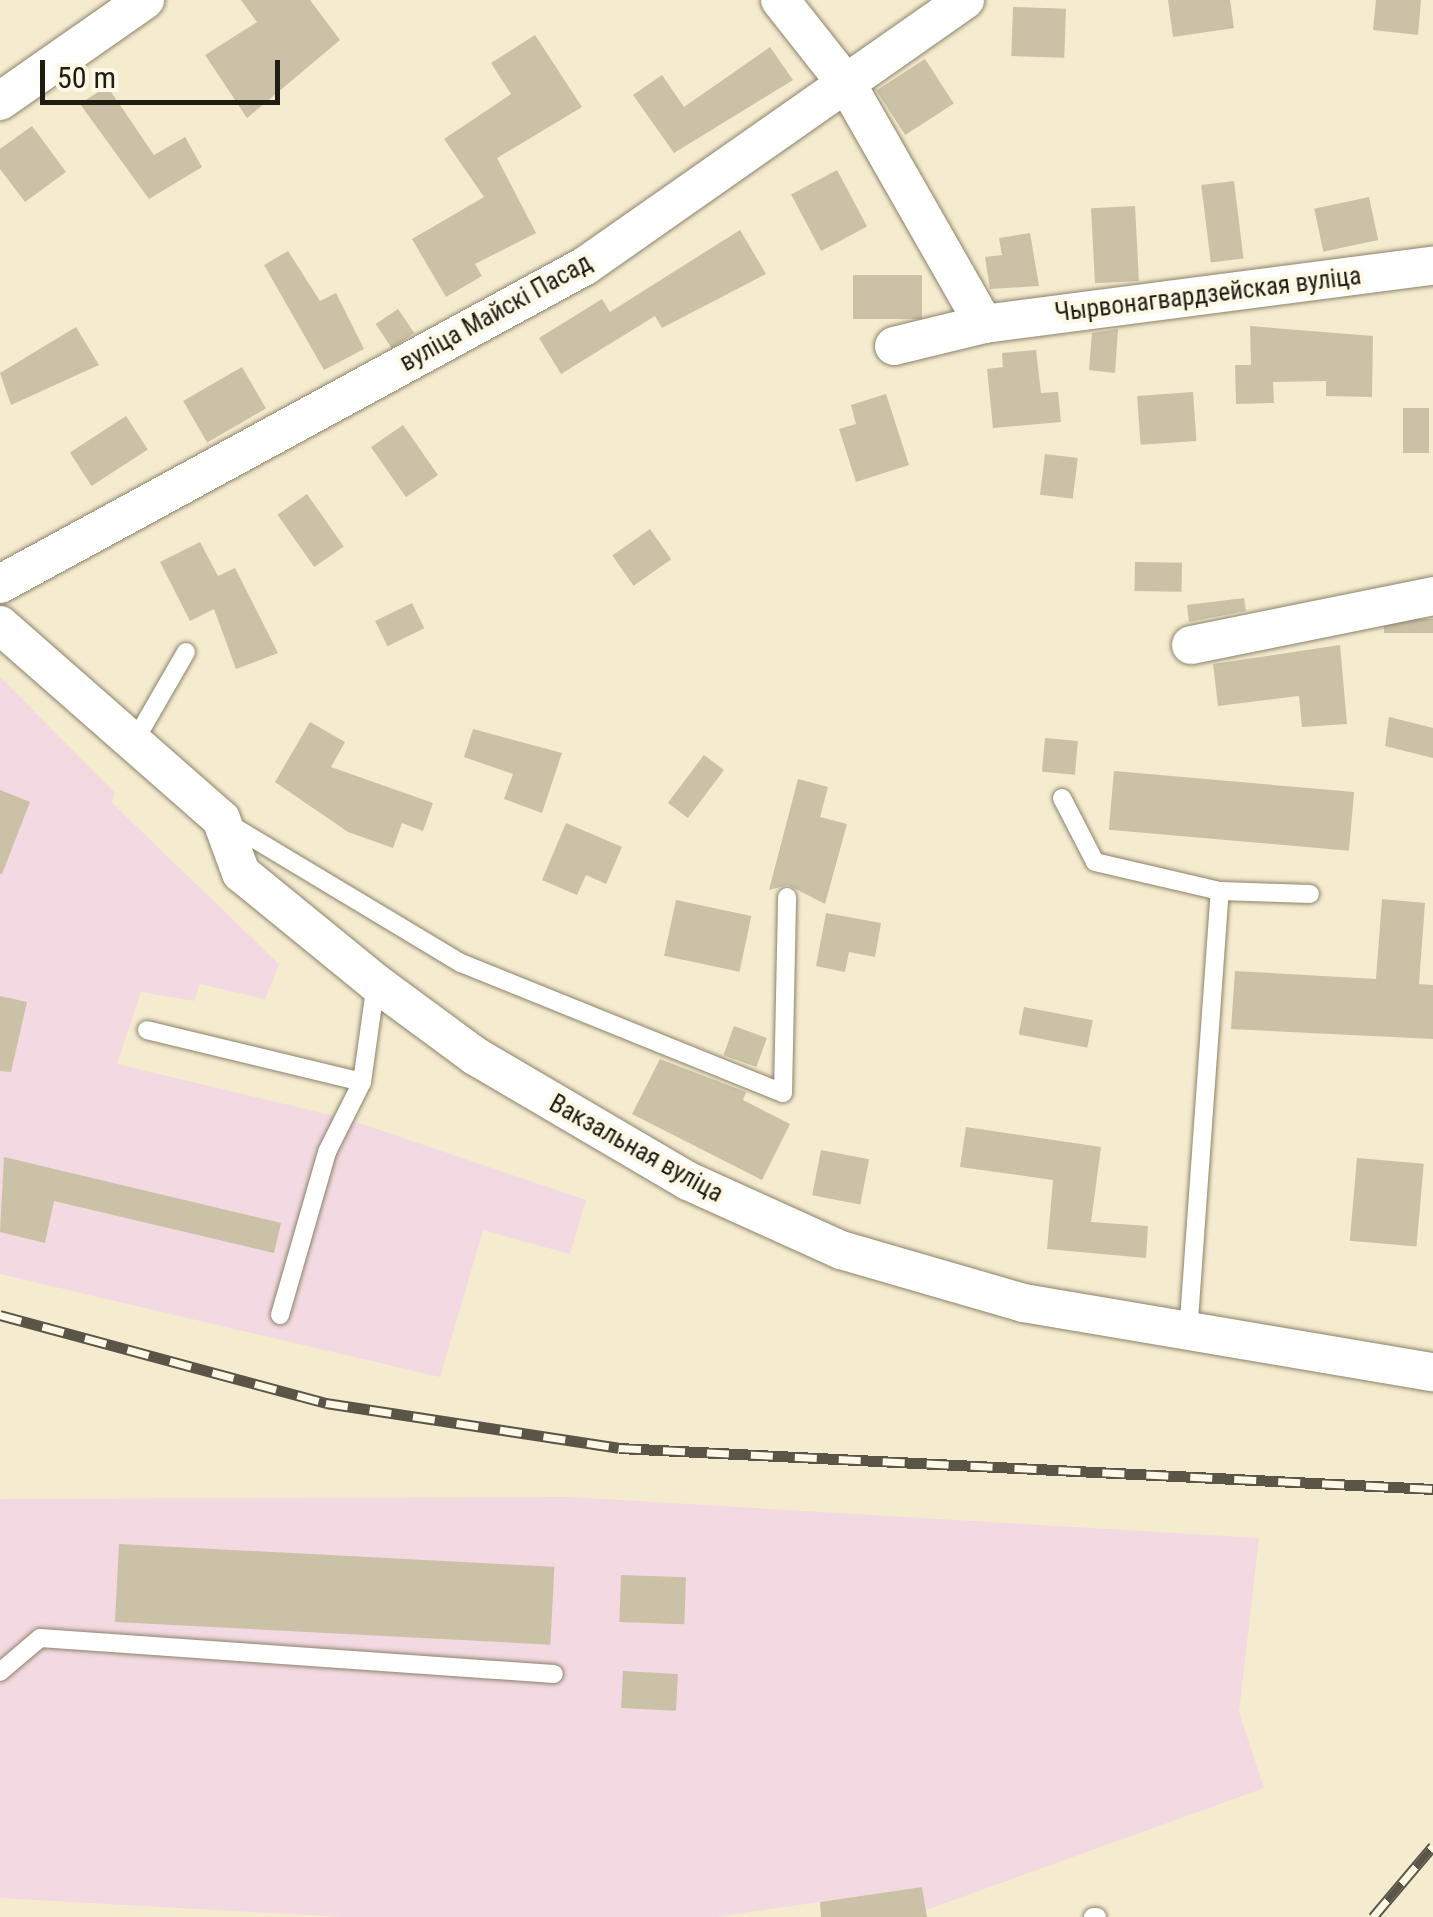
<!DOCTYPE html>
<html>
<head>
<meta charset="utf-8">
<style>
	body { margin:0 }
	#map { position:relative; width:1433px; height:1917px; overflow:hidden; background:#f5ebcf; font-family:"Roboto Condensed",sans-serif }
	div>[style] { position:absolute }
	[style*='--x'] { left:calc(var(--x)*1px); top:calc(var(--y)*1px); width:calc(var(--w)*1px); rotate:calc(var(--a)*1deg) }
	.industrial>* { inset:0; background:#f3d9e1 }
	.building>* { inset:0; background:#cbc1a6; transform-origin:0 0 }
	.roads { filter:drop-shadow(0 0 2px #8b8269) drop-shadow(0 0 2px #8b8269) }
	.lane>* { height:18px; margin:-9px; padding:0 9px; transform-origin:9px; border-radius:9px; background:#fff }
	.street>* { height:38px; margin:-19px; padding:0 19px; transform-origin:19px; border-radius:19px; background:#fff }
	.rail>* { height:11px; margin-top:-5.5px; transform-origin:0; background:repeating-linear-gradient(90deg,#fef8e7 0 22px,#5a5546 0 44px); box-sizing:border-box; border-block:2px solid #5a5546 }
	span { translate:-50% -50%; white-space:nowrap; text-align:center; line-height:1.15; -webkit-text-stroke:8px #fef8e7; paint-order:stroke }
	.street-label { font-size:25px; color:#201c12 }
	.scale { position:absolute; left:40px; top:60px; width:240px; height:45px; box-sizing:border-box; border:5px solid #201c12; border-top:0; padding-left:12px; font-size:30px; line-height:35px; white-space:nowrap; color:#201c12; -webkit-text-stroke:8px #fef8e7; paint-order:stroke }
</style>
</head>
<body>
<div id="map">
	<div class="industrial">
		<i style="clip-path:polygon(0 677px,115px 793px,111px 802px,279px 964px,265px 999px,200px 984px,194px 1001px,141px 992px,117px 1064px,347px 1119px,586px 1200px,570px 1254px,483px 1230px,440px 1377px,0 1274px)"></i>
		<i style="clip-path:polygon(570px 1497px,1259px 1538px,1239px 1712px,1264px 1788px,926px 1910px,922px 1887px,716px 1917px,344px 1917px,0 1898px,0 1499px)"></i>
	</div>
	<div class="building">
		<i style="clip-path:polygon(241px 0,310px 0,340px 40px,247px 118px,205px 55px,257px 22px)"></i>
		<i style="clip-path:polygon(1168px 0,1230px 0,1234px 28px,1173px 37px)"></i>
		<i style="clip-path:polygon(1376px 0,1421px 0,1418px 35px,1373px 30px)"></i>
		<i style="left:1013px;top:7px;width:53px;height:49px;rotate:2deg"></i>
		<i style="clip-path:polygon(535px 35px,582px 107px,497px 158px,536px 233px,475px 264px,482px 276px,446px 297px,412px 239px,484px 197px,444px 139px,511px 94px,491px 63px)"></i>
		<i style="clip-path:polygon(770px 47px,793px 80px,674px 153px,633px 95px,662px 75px,684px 107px)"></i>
		<i style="left:925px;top:59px;width:53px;height:58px;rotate:57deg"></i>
		<i style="clip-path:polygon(107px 86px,154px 155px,185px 137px,202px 167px,149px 199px,80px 104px)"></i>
		<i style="clip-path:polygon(32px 126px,66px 172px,25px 202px,0 169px,0 149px)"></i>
		<i style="left:837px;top:170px;width:64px;height:52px;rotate:62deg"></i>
		<i style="left:1234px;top:181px;width:78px;height:33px;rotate:83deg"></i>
		<i style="left:1369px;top:197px;width:44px;height:56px;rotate:78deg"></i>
		<i style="left:1135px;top:206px;width:75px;height:44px;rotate:87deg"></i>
		<i style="clip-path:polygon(740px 230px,766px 274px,662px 328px,655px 316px,561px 374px,539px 338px,602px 299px,610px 312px)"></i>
		<i style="clip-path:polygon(1030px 233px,1039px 286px,990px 289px,985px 257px,1002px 255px,999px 238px)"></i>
		<i style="clip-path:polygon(288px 251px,320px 301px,336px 293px,364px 349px,324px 370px,264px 265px)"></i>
		<i style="left:853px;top:275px;width:69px;height:44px"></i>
		<i style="left:398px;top:309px;width:29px;height:27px;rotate:56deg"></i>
		<i style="clip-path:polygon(1250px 326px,1373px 336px,1372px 397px,1326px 396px,1326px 381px,1273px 382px,1274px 403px,1236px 404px,1235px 365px,1251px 365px)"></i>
		<i style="clip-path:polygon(76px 327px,99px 365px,11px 405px,0 373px)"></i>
		<i style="clip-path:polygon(1118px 329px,1115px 373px,1089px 370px,1092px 333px)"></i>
		<i style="clip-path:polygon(1036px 350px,1041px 393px,1058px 392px,1061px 422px,993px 428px,987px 369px,1003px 367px,1002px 353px)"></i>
		<i style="left:242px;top:367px;width:48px;height:68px;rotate:60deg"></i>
		<i style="left:1193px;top:392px;width:49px;height:56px;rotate:86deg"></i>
		<i style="clip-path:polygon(886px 394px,909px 465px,856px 482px,839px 429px,856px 424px,851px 405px)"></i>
		<i style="left:1403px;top:408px;width:26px;height:45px"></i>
		<i style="left:126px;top:416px;width:40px;height:67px;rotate:57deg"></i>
		<i style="left:403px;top:425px;width:61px;height:39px;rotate:55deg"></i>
		<i style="left:1045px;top:454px;width:33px;height:41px;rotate:7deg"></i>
		<i style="left:307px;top:494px;width:64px;height:36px;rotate:55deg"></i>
		<i style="left:650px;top:529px;width:37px;height:46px;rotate:55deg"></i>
		<i style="clip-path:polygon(200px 542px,218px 576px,235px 568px,278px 653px,236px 669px,214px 609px,190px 621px,160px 562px)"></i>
		<i style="left:1135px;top:562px;width:47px;height:29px;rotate:1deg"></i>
		<i style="clip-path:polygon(1244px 598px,1246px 611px,1189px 622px,1187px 605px)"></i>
		<i style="left:412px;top:603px;width:28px;height:41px;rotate:64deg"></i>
		<i style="left:1433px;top:619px;width:14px;height:49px;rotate:90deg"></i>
		<i style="clip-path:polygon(1340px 645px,1347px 724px,1302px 727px,1299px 696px,1218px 706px,1213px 664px)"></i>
		<i style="clip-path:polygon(1389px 717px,1433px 728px,1433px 758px,1385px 746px)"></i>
		<i style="clip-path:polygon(310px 722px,345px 742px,331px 767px,433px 803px,423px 831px,402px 823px,393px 848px,348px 832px,275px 782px)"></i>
		<i style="clip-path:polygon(473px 729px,562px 753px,542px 813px,504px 799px,513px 774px,464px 757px)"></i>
		<i style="left:1045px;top:738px;width:33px;height:34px;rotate:5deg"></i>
		<i style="left:704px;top:755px;width:25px;height:60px;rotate:37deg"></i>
		<i style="left:1114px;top:771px;width:241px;height:59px;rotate:5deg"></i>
		<i style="clip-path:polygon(798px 779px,828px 787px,820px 817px,847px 824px,825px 904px,788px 885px,769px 890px)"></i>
		<i style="clip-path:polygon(0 790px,30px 802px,2px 874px,0 874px)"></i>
		<i style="clip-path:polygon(566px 823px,622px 847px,606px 884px,586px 875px,577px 895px,542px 880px)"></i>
		<i style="clip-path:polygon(1382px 899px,1425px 903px,1419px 984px,1433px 985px,1433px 1039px,1231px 1029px,1235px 971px,1376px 979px)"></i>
		<i style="left:676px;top:900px;width:77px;height:57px;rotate:12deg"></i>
		<i style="clip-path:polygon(826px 913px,881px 923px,875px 957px,849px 952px,845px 972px,816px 966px)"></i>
		<i style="clip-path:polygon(0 996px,27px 1002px,11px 1072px,0 1071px)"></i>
		<i style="left:1024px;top:1007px;width:70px;height:28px;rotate:11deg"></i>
		<i style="left:734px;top:1026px;width:35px;height:31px;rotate:20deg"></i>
		<i style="clip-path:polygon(660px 1059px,746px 1092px,743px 1100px,790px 1124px,762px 1180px,632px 1114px)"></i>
		<i style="clip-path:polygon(966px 1127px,1101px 1147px,1091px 1222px,1148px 1226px,1146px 1258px,1047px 1249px,1053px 1180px,960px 1167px)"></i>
		<i style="left:821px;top:1150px;width:49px;height:46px;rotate:11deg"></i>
		<i style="clip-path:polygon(4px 1157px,281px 1223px,274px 1253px,54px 1201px,45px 1243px,0 1232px)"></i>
		<i style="left:1357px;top:1158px;width:67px;height:83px;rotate:5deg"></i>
		<i style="left:119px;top:1544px;width:436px;height:78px;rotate:3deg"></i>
		<i style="left:621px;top:1575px;width:65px;height:47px;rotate:2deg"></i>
		<i style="left:623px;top:1671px;width:55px;height:37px;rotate:3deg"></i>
		<i style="clip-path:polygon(922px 1887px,927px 1917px,821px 1917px,820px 1902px)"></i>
	</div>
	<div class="roads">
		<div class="lane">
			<i style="--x:134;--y:742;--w:104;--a:-60"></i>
			<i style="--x:1062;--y:798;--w:72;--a:62.7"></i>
			<i style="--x:1095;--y:862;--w:128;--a:13.1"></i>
			<i style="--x:1220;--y:891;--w:90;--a:1.9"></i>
			<i style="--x:226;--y:822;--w:274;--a:31"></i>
			<i style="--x:461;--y:963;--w:347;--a:22"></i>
			<i style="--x:783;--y:1093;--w:196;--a:-88.8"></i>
			<i style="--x:147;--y:1030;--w:221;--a:13.6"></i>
			<i style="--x:280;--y:1315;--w:170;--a:-73.9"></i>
			<i style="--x:327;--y:1152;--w:78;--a:-63.4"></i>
			<i style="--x:362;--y:1082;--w:100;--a:-82"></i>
			<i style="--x:1188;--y:1334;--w:444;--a:-85.9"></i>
			<i style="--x:0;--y:1672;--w:52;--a:-40.4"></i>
			<i style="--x:40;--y:1638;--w:515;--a:4.01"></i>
			<i style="--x:1093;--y:1917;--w:4;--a:0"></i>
		</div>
		<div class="street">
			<i style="--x:780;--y:0;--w:110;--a:51.7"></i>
			<i style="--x:848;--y:86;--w:274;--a:60.3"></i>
			<i style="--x:0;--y:101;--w:177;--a:-34.9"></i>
			<i style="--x:894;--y:346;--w:93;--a:-13.7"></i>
			<i style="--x:984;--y:324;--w:453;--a:-7.4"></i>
			<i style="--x:0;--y:584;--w:666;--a:-28.53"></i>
			<i style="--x:585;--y:266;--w:464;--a:-35"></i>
			<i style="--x:0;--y:625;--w:294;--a:41.3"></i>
			<i style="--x:221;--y:819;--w:58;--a:69.7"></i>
			<i style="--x:241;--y:873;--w:174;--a:39.2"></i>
			<i style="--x:376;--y:983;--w:123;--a:36.4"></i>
			<i style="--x:475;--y:1056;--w:247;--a:30.4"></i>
			<i style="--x:688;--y:1181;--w:168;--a:24.3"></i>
			<i style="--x:841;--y:1250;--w:190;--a:16.2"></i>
			<i style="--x:1023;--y:1303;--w:416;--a:9.6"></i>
			<i style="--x:1191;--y:645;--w:247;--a:-11.4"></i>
		</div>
	</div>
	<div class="rail">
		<i style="--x:0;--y:1315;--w:338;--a:15.1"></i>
		<i style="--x:326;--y:1403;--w:296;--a:8.7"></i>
		<i style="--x:619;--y:1448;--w:815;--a:2.88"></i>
		<i style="--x:1373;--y:1917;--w:93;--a:-49.8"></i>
	</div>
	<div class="street-label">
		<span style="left:1208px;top:295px;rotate:-7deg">Чырвонагвардзейская вуліца</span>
		<span style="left:496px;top:313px;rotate:-29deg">вуліца Майскі Пасад</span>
		<span style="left:636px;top:1149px;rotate:29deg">Вакзальная вуліца</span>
	</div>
	<div class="scale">50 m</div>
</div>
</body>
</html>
